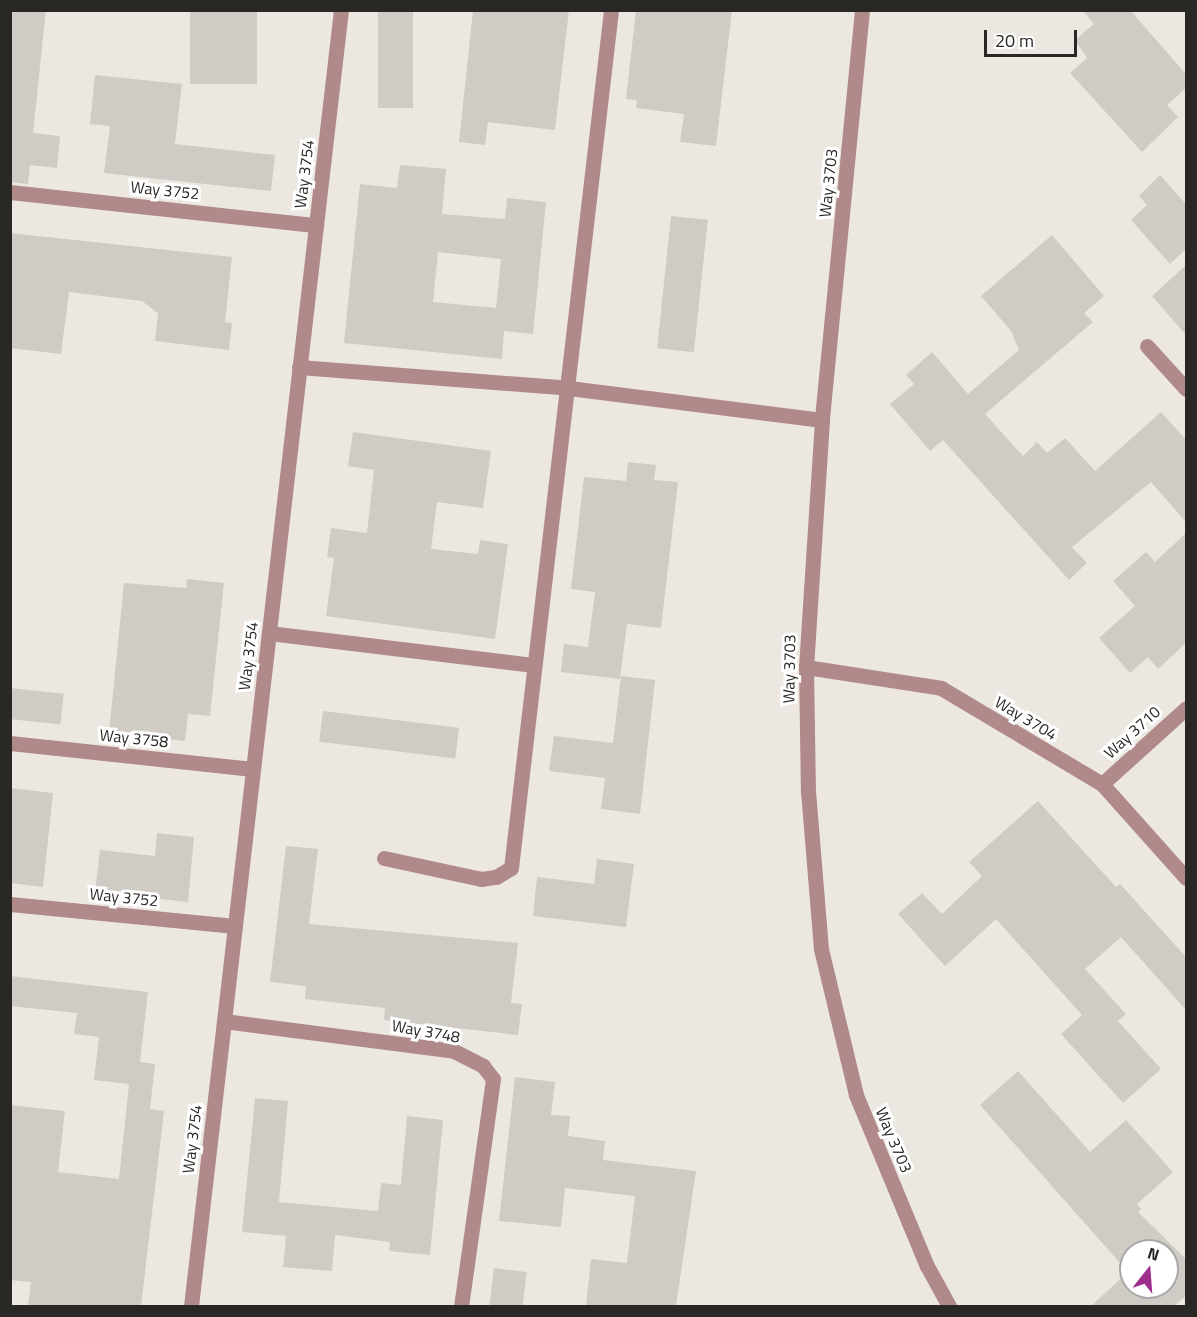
<!DOCTYPE html>
<html>
<head>
<meta charset="utf-8">
<style>
	body { margin:0 }
	#map { position:relative; width:1197px; height:1317px; overflow:hidden; background:#ece8e1; font-family:"Titillium Web",sans-serif }
	div>[style] { position:absolute }
	[style*='--x'] { left:calc(var(--x)*1px); top:calc(var(--y)*1px); width:calc(var(--w)*1px); rotate:calc(var(--a)*1deg) }
	.building>* { inset:0; background:#d0cbc4; transform-origin:0 0 }
	.minor>* { height:15px; margin:-7.5px; padding:0 7.5px; transform-origin:7.5px; border-radius:7.5px; background:#b0898b }
	.tertiary>* { height:15px; margin:-7.5px; padding:0 7.5px; transform-origin:7.5px; border-radius:7.5px; background:#b0898b }
	span { translate:-50% -50%; white-space:nowrap; text-align:center; line-height:1.15; -webkit-text-stroke:6px #fff; paint-order:stroke }
	.street-label { font-size:16px; color:#292825 }
	.frame { position:absolute; inset:0; border:12px solid #292825; pointer-events:none }
	.north { position:absolute; left:1119px; top:1239px; width:60px; height:60px; box-sizing:border-box; background:#fff; border:2px solid #a9a9a8; border-radius:50%; rotate:17deg; font-size:16px; font-weight:700; line-height:24px; text-align:center; color:#292825 }
	.north::after { content:''; display:block; margin:auto; width:21px; height:27px; background:#9d2e8c; clip-path:polygon(50% 0,100% 100%,50% 72%,0 100%) }
	.scale { position:absolute; left:984px; top:30px; width:93px; height:27px; box-sizing:border-box; border:3px solid #292825; border-top:0; padding-left:8px; font-size:18px; line-height:21px; white-space:nowrap; color:#292825; -webkit-text-stroke:4px #fff; paint-order:stroke }
</style>
</head>
<body>
<div id="map">
	<div class="building">
		<i style="clip-path:polygon(10px 10px,46px 10px,33px 133px,60px 136px,57px 168px,30px 165px,28px 184px,10px 182px)"></i>
		<i style="left:190px;top:10px;width:67px;height:74px"></i>
		<i style="left:378px;top:10px;width:35px;height:98px"></i>
		<i style="clip-path:polygon(473px 10px,569px 10px,555px 130px,488px 122px,485px 145px,459px 142px)"></i>
		<i style="clip-path:polygon(636px 10px,732px 10px,716px 146px,680px 142px,684px 114px,636px 108px,637px 100px,626px 99px)"></i>
		<i style="clip-path:polygon(1082px 10px,1130px 10px,1186px 74px,1186px 88px,1167px 105px,1178px 117px,1142px 152px,1070px 73px,1087px 58px,1075px 40px,1094px 24px)"></i>
		<i style="clip-path:polygon(95px 75px,182px 84px,175px 144px,275px 155px,271px 191px,104px 173px,110px 126px,90px 124px)"></i>
		<i style="clip-path:polygon(evenodd,400px 165px,446px 169px,442px 214px,505px 219px,507px 198px,546px 202px,533px 334px,504px 331px,502px 359px,344px 343px,360px 184px,397px 188px,400px 165px,438px 252px,501px 259px,496px 308px,433px 302px,438px 252px)"></i>
		<i style="clip-path:polygon(1160px 175px,1186px 204px,1186px 249px,1170px 264px,1131px 220px,1147px 205px,1139px 196px)"></i>
		<i style="left:671px;top:216px;width:37px;height:133px;rotate:6deg"></i>
		<i style="clip-path:polygon(10px 233px,232px 257px,225px 322px,232px 323px,229px 350px,155px 341px,158px 313px,142px 301px,69px 292px,61px 354px,10px 348px)"></i>
		<i style="clip-path:polygon(1052px 235px,1104px 296px,1084px 313px,1093px 322px,985px 414px,1023px 456px,1037px 442px,1047px 453px,1065px 438px,1095px 471px,1161px 412px,1186px 440px,1186px 522px,1151px 482px,1072px 547px,1087px 563px,1069px 580px,943px 440px,930px 451px,890px 404px,914px 384px,906px 375px,932px 352px,968px 394px,1019px 350px,1011px 331px,981px 296px)"></i>
		<i style="clip-path:polygon(1186px 265px,1186px 335px,1152px 296px)"></i>
		<i style="clip-path:polygon(353px 432px,491px 451px,483px 508px,437px 502px,431px 549px,478px 554px,480px 540px,508px 544px,495px 639px,326px 616px,334px 558px,327px 557px,331px 528px,367px 533px,374px 470px,348px 466px)"></i>
		<i style="clip-path:polygon(628px 462px,656px 465px,654px 480px,678px 482px,661px 628px,627px 624px,620px 679px,561px 672px,564px 644px,588px 647px,595px 592px,571px 589px,584px 477px,626px 481px)"></i>
		<i style="clip-path:polygon(1186px 533px,1186px 643px,1158px 669px,1148px 657px,1130px 673px,1099px 638px,1135px 606px,1113px 581px,1146px 552px,1155px 562px)"></i>
		<i style="clip-path:polygon(187px 579px,224px 583px,210px 716px,188px 714px,185px 741px,109px 733px,124px 583px,186px 588px)"></i>
		<i style="clip-path:polygon(621px 676px,655px 680px,640px 814px,601px 809px,605px 778px,549px 771px,554px 736px,613px 743px)"></i>
		<i style="left:10px;top:688px;width:54px;height:31px;rotate:6deg"></i>
		<i style="left:323px;top:711px;width:137px;height:31px;rotate:7deg"></i>
		<i style="clip-path:polygon(10px 788px,53px 793px,43px 887px,10px 883px)"></i>
		<i style="clip-path:polygon(1038px 801px,1116px 887px,1120px 884px,1186px 957px,1186px 1010px,1121px 937px,1085px 969px,1126px 1014px,1118px 1021px,1161px 1069px,1123px 1103px,1061px 1034px,1082px 1015px,996px 919px,945px 966px,898px 914px,922px 893px,942px 914px,982px 876px,969px 862px)"></i>
		<i style="clip-path:polygon(157px 833px,194px 837px,188px 902px,95px 892px,100px 850px,155px 856px)"></i>
		<i style="clip-path:polygon(286px 846px,318px 849px,309px 924px,518px 943px,511px 1003px,522px 1004px,518px 1035px,384px 1020px,385px 1008px,305px 999px,306px 986px,270px 982px)"></i>
		<i style="clip-path:polygon(597px 859px,634px 864px,626px 927px,533px 916px,537px 877px,594px 884px)"></i>
		<i style="clip-path:polygon(10px 976px,148px 992px,140px 1062px,155px 1064px,150px 1109px,164px 1111px,141px 1306px,28px 1306px,31px 1282px,10px 1280px,10px 1105px,65px 1111px,58px 1172px,119px 1179px,129px 1084px,94px 1080px,99px 1037px,74px 1034px,77px 1013px,10px 1006px)"></i>
		<i style="clip-path:polygon(evenodd,1018px 1071px,1090px 1152px,1126px 1120px,1173px 1172px,1137px 1204px,1141px 1209px,1138px 1212px,1186px 1259px,1186px 1296px,1174px 1306px,1091px 1306px,1128px 1272px,980px 1105px,1018px 1071px,1131px 1251px,1167px 1251px,1167px 1287px,1131px 1287px,1131px 1251px)"></i>
		<i style="clip-path:polygon(515px 1077px,555px 1082px,551px 1115px,570px 1116px,568px 1136px,605px 1141px,603px 1160px,696px 1171px,676px 1306px,586px 1306px,591px 1259px,627px 1263px,635px 1196px,565px 1188px,561px 1227px,499px 1221px)"></i>
		<i style="clip-path:polygon(255px 1098px,288px 1101px,279px 1202px,378px 1211px,381px 1183px,401px 1185px,407px 1116px,443px 1120px,430px 1255px,389px 1251px,390px 1242px,335px 1235px,332px 1271px,283px 1267px,286px 1236px,242px 1232px)"></i>
		<i style="left:494px;top:1268px;width:33px;height:38px;rotate:7deg"></i>
	</div>
	<div class="minor">
		<i style="--x:10;--y:192;--w:308;--a:6.2"></i>
		<i style="--x:1147;--y:346;--w:58;--a:47.8"></i>
		<i style="--x:299;--y:367;--w:271;--a:4.4"></i>
		<i style="--x:569;--y:388;--w:255;--a:7.2"></i>
		<i style="--x:269;--y:633;--w:265;--a:6.9"></i>
		<i style="--x:806;--y:667;--w:137;--a:8.8"></i>
		<i style="--x:941;--y:688;--w:187;--a:30.8"></i>
		<i style="--x:1102;--y:784;--w:126;--a:48.2"></i>
		<i style="--x:10;--y:743;--w:244;--a:6.1"></i>
		<i style="--x:1102;--y:784;--w:113;--a:-42.1"></i>
		<i style="--x:384;--y:858;--w:99;--a:12.2"></i>
		<i style="--x:481;--y:879;--w:15;--a:-8"></i>
		<i style="--x:496;--y:877;--w:17;--a:-31"></i>
		<i style="--x:511;--y:868;--w:864;--a:-83.35"></i>
		<i style="--x:10;--y:904;--w:226;--a:5.6"></i>
		<i style="--x:224;--y:1021;--w:232;--a:7.4"></i>
		<i style="--x:454;--y:1051;--w:33;--a:27"></i>
		<i style="--x:483;--y:1066;--w:16;--a:52"></i>
		<i style="--x:493;--y:1079;--w:229;--a:98"></i>
		<i style="--x:191;--y:1306;--w:1305;--a:-83.4"></i>
	</div>
	<div class="tertiary">
		<i style="--x:862;--y:10;--w:412;--a:95.6"></i>
		<i style="--x:822;--y:420;--w:248;--a:93.7"></i>
		<i style="--x:806;--y:667;--w:124;--a:89.1"></i>
		<i style="--x:808;--y:791;--w:159;--a:85.3"></i>
		<i style="--x:821;--y:949;--w:150;--a:76.5"></i>
		<i style="--x:856;--y:1095;--w:185;--a:67.5"></i>
		<i style="--x:927;--y:1266;--w:46;--a:61.2"></i>
	</div>
	<div class="street-label">
		<span style="left:304px;top:174px;rotate:-83deg">Way 3754</span>
		<span style="left:828px;top:183px;rotate:-84deg">Way 3703</span>
		<span style="left:165px;top:190px;rotate:6deg">Way 3752</span>
		<span style="left:248px;top:656px;rotate:-83deg">Way 3754</span>
		<span style="left:789px;top:669px;rotate:-89deg">Way 3703</span>
		<span style="left:1026px;top:718px;rotate:31deg">Way 3704</span>
		<span style="left:1132px;top:732px;rotate:-42deg">Way 3710</span>
		<span style="left:134px;top:738px;rotate:6deg">Way 3758</span>
		<span style="left:124px;top:897px;rotate:6deg">Way 3752</span>
		<span style="left:426px;top:1031px;rotate:10deg">Way 3748</span>
		<span style="left:192px;top:1139px;rotate:-83deg">Way 3754</span>
		<span style="left:894px;top:1140px;rotate:67deg">Way 3703</span>
	</div>
	<div class="frame"></div>
	<div class="north">N</div>
	<div class="scale">20 m</div>
</div>
</body>
</html>
